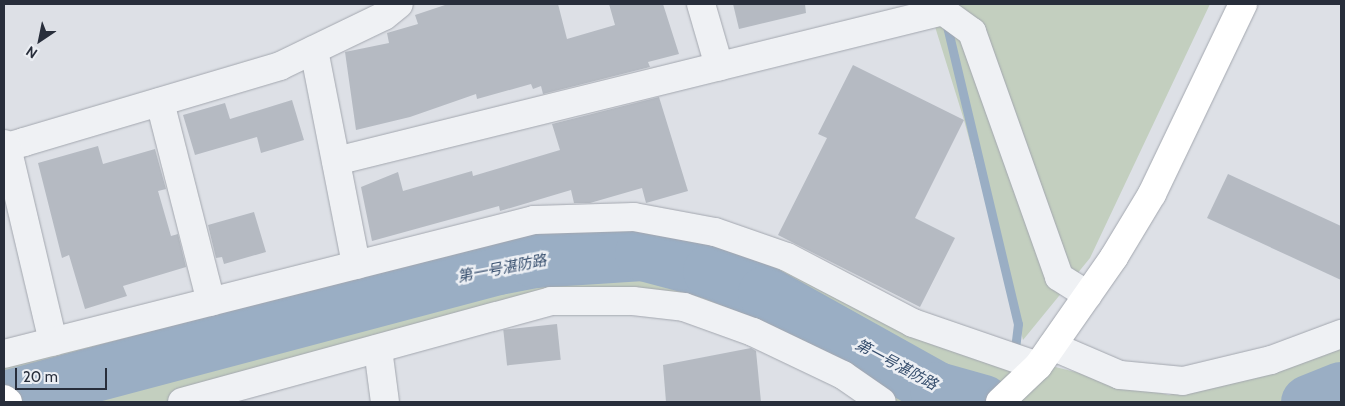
<!DOCTYPE html>
<html>
<head>
<meta charset="utf-8">
<style>
	body { margin:0 }
	#map { position:relative; width:1345px; height:406px; overflow:hidden; background:#dde0e6; font-family:Cabin,"Noto Sans JP",sans-serif }
	div>[style] { position:absolute }
	[style*='--x'] { left:calc(var(--x)*1px); top:calc(var(--y)*1px); width:calc(var(--w)*1px); rotate:calc(var(--a)*1deg) }
	.green>* { inset:0; background:#c3cfbf }
	.stream>* { height:9px; margin:-4.5px; padding:0 4.5px; transform-origin:4.5px; border-radius:4.5px; background:#9aaec4 }
	.river>* { height:55px; margin:-27.5px; padding:0 27.5px; transform-origin:27.5px; border-radius:27.5px; background:#9aaec4 }
	.building>* { inset:0; background:#b5bac2; transform-origin:0 0 }
	.roads { filter:drop-shadow(0 0 1px #a3a7af) drop-shadow(0 0 1px #a3a7af) }
	.street>* { height:28px; margin:-14px; padding:0 14px; transform-origin:14px; border-radius:14px; background:#eff1f4 }
	.secondary>* { height:28px; margin:-14px; padding:0 14px; transform-origin:14px; border-radius:14px; background:#fff }
	span { translate:-50% -50%; white-space:nowrap; text-align:center; line-height:1.15; -webkit-text-stroke:5px #eceff4; paint-order:stroke }
	.water-label { font-size:15px; color:#354d6c; font-style:italic }
	.frame { position:absolute; inset:0; border:5px solid #282e3b; pointer-events:none }
	.north { position:absolute; left:15px; top:15px; width:50px; height:50px; -webkit-text-stroke:4px #eceff4; paint-order:stroke; rotate:214deg; font-size:14px; font-weight:700; line-height:20px; text-align:center; color:#282e3b }
	.north::after { content:''; display:block; margin:auto; width:18px; height:22px; background:#282e3b; clip-path:polygon(50% 0,100% 100%,50% 72%,0 100%) }
	.scale { position:absolute; left:15px; top:368px; width:92px; height:22px; box-sizing:border-box; border:2px solid #282e3b; border-top:0; padding-left:6px; font-size:15px; line-height:18px; white-space:nowrap; color:#282e3b; -webkit-text-stroke:4px #eceff4; paint-order:stroke }
</style>
</head>
<body>
<div id="map">
	<div class="green">
		<i style="clip-path:polygon(928px 4px,1210px 4px,1090px 258px,1023px 340px,964px 120px)"></i>
		<i style="clip-path:polygon(601px 218px,726px 236px,1031px 361px,1169px 395px,1341px 334px,1341px 402px,882px 402px,743px 328px,551px 301px,182px 402px,4px 402px,4px 365px,169px 312px)"></i>
	</div>
	<div class="stream">
		<i style="--x:946;--y:22;--w:310;--a:76.6"></i>
		<i style="--x:1018;--y:324;--w:31;--a:97"></i>
	</div>
	<div class="river">
		<i style="--x:4;--y:398;--w:511;--a:-14.85"></i>
		<i style="--x:498;--y:267;--w:37;--a:-11"></i>
		<i style="--x:534;--y:260;--w:108;--a:-3.7"></i>
		<i style="--x:642;--y:253;--w:70;--a:14.8"></i>
		<i style="--x:710;--y:271;--w:59;--a:21.8"></i>
		<i style="--x:765;--y:293;--w:197;--a:29.2"></i>
		<i style="--x:937;--y:389;--w:48;--a:15.8"></i>
		<i style="--x:1308;--y:402;--w:35;--a:-22"></i>
	</div>
	<div class="building">
		<i style="clip-path:polygon(448px 4px,558px 4px,567px 39px,615px 25px,609px 4px,663px 4px,679px 54px,648px 62px,650px 67px,543px 94px,541px 86px,533px 89px,531px 84px,477px 99px,476px 94px,410px 117px,356px 130px,345px 52px,389px 43px,387px 33px,418px 24px,415px 15px)"></i>
		<i style="clip-path:polygon(733px 4px,805px 4px,806px 13px,739px 29px)"></i>
		<i style="clip-path:polygon(853px 65px,964px 120px,915px 218px,955px 238px,920px 307px,778px 235px,827px 138px,818px 134px)"></i>
		<i style="clip-path:polygon(659px 97px,688px 191px,646px 203px,642px 188px,590px 203px,574px 203px,571px 190px,500px 211px,499px 206px,372px 241px,361px 187px,398px 172px,403px 191px,472px 171px,473px 176px,560px 150px,552px 124px)"></i>
		<i style="clip-path:polygon(292px 100px,304px 140px,261px 153px,257px 137px,195px 155px,183px 115px,225px 103px,230px 119px)"></i>
		<i style="clip-path:polygon(98px 146px,103px 164px,155px 149px,166px 189px,158px 191px,171px 236px,178px 234px,186px 267px,123px 286px,127px 296px,85px 309px,69px 255px,62px 258px,38px 163px)"></i>
		<i style="clip-path:polygon(1228px 174px,1341px 226px,1341px 280px,1207px 218px)"></i>
		<i style="clip-path:polygon(254px 212px,266px 252px,224px 264px,222px 257px,216px 258px,208px 225px)"></i>
		<i style="left:557px;top:324px;width:36px;height:54px;rotate:84deg"></i>
		<i style="clip-path:polygon(751px 348px,756px 351px,761px 402px,666px 402px,663px 365px)"></i>
	</div>
	<div class="roads">
		<div class="street">
			<i style="--x:701;--y:4;--w:65;--a:73.8"></i>
			<i style="--x:314;--y:50;--w:219;--a:78.9"></i>
			<i style="--x:160;--y:102;--w:206;--a:75.7"></i>
			<i style="--x:4;--y:144;--w:4;--a:45"></i>
			<i style="--x:7;--y:147;--w:18;--a:-16"></i>
			<i style="--x:24;--y:142;--w:267;--a:-16.5"></i>
			<i style="--x:280;--y:66;--w:115;--a:-25.7"></i>
			<i style="--x:384;--y:16;--w:19;--a:-39"></i>
			<i style="--x:7;--y:147;--w:200;--a:76.7"></i>
			<i style="--x:336;--y:161;--w:625;--a:-13.88"></i>
			<i style="--x:943;--y:11;--w:36;--a:36"></i>
			<i style="--x:972;--y:32;--w:260;--a:70.4"></i>
			<i style="--x:1059;--y:277;--w:34;--a:32"></i>
			<i style="--x:1052;--y:346;--w:74;--a:23.1"></i>
			<i style="--x:1120;--y:375;--w:63;--a:5.4"></i>
			<i style="--x:1183;--y:381;--w:90;--a:-13.4"></i>
			<i style="--x:1271;--y:360;--w:75;--a:-20.4"></i>
			<i style="--x:378;--y:349;--w:53;--a:82.5"></i>
			<i style="--x:4;--y:354;--w:547;--a:-14.19"></i>
			<i style="--x:534;--y:220;--w:100;--a:-1.7"></i>
			<i style="--x:634;--y:217;--w:82;--a:10.5"></i>
			<i style="--x:715;--y:232;--w:76;--a:19.1"></i>
			<i style="--x:787;--y:257;--w:142;--a:27.6"></i>
			<i style="--x:913;--y:323;--w:132;--a:19"></i>
			<i style="--x:182;--y:402;--w:383;--a:-15.3"></i>
			<i style="--x:551;--y:301;--w:82;--a:0"></i>
			<i style="--x:633;--y:301;--w:51;--a:6.7"></i>
			<i style="--x:684;--y:307;--w:73;--a:19.9"></i>
			<i style="--x:753;--y:332;--w:100;--a:25.5"></i>
			<i style="--x:843;--y:375;--w:47;--a:34.7"></i>
		</div>
		<div class="secondary">
			<i style="--x:4;--y:399;--w:5;--a:37"></i>
			<i style="--x:1000;--y:402;--w:52;--a:-43.5"></i>
			<i style="--x:1038;--y:366;--w:133;--a:-55.1"></i>
			<i style="--x:1114;--y:257;--w:74;--a:-58.9"></i>
			<i style="--x:1152;--y:194;--w:211;--a:-64.4"></i>
		</div>
	</div>
	<div class="water-label">
		<span style="left:502px;top:269px;rotate:-11deg">第一号湛防路</span>
		<span style="left:896px;top:365px;rotate:28deg">第一号湛防路</span>
	</div>
	<div class="frame"></div>
	<div class="north">N</div>
	<div class="scale">20 m</div>
</div>
</body>
</html>
